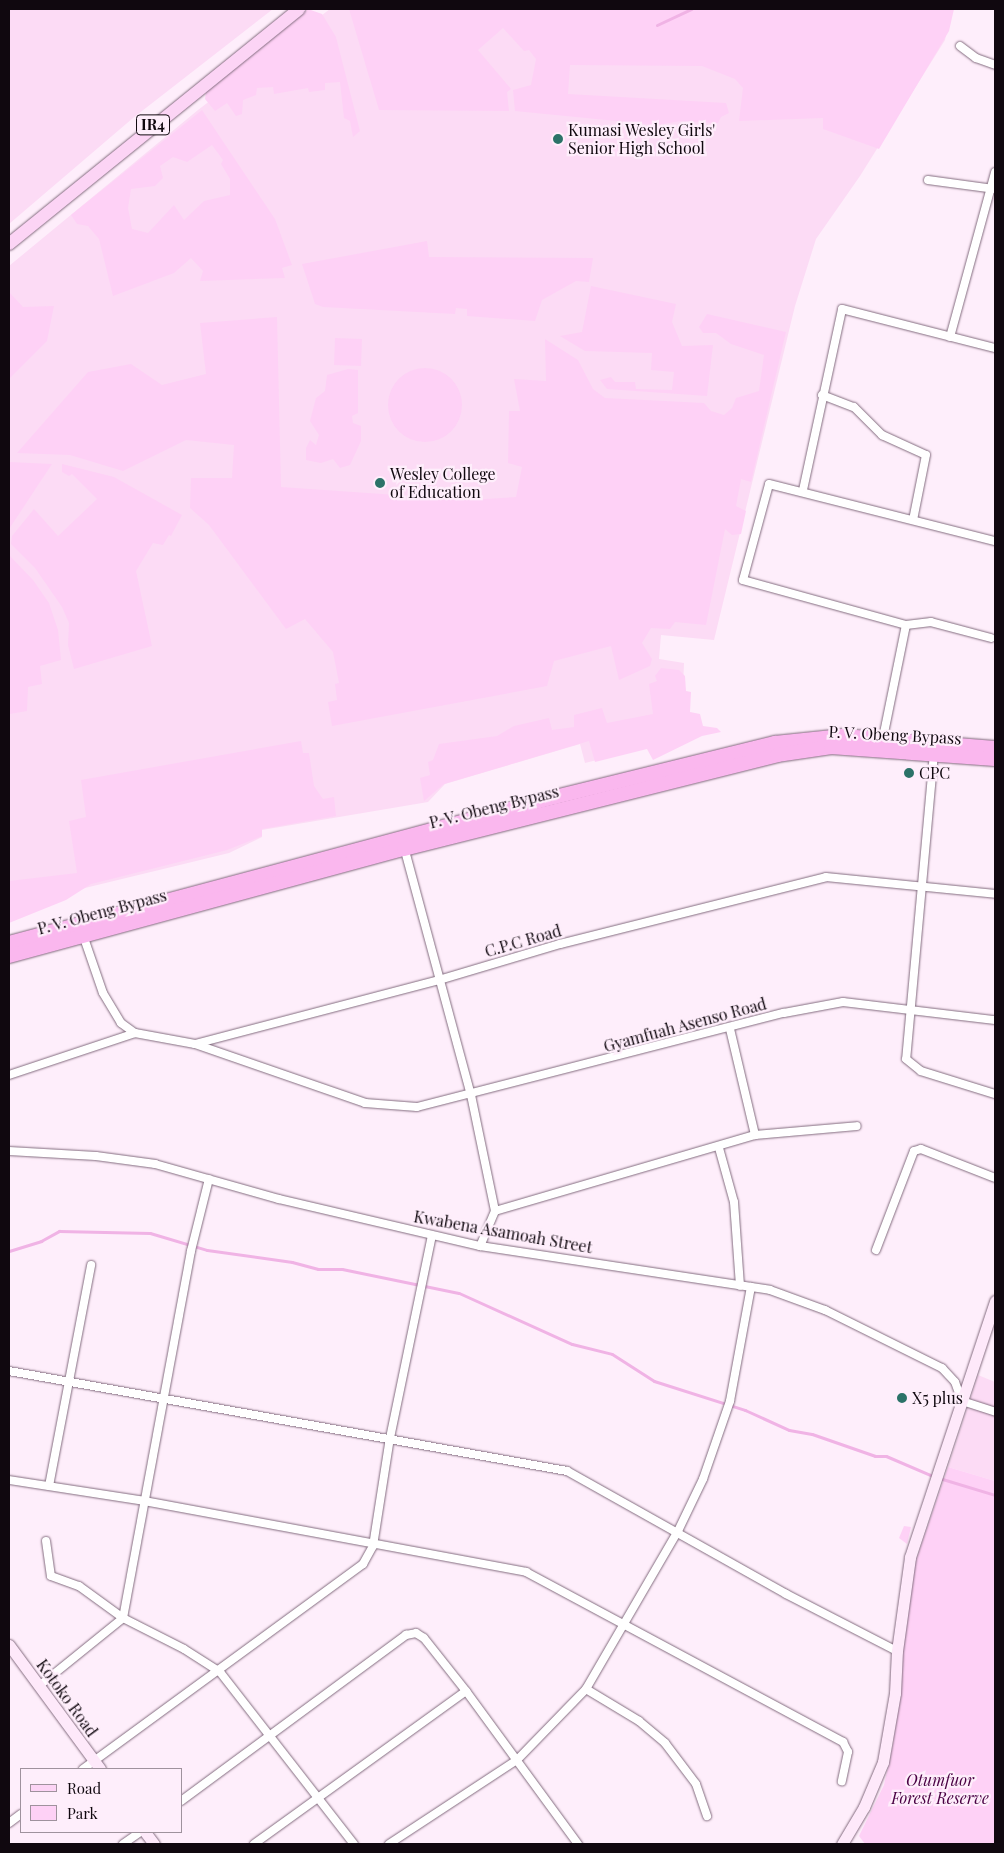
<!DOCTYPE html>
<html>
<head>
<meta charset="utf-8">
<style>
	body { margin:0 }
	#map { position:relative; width:1004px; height:1853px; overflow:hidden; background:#feeefb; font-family:"Playfair Display",serif }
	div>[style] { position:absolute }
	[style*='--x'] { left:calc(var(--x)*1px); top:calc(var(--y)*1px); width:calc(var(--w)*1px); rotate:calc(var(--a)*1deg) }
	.built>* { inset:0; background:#fcdbf5 }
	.green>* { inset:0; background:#fed1f6; transform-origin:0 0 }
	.round { border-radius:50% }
	.stream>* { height:3px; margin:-1.5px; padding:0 1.5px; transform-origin:1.5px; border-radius:1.5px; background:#f0b3e5 }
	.roads { filter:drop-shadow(0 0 1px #836c7f) drop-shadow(0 0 1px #836c7f) }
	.street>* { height:8px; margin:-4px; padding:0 4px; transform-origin:4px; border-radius:4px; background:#fff }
	.secondary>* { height:11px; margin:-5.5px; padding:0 5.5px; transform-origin:5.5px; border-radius:5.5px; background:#fee9fa }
	.primary>* { height:12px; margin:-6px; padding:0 6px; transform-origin:6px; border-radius:6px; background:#fcd4f5 }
	.highway>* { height:14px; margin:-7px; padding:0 7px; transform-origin:7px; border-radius:7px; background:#fab7ee }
	.dots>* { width:14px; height:14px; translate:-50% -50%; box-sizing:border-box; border:2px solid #feeefb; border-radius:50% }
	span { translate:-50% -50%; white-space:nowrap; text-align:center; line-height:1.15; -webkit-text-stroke:4.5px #feeefb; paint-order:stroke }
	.shield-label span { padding:1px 4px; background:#feeefb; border:1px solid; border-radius:4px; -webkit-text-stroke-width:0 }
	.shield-label { font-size:15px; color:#10080f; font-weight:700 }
	.poi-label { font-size:16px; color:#10080f }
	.left { translate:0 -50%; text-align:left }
	.street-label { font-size:16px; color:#10080f }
	.park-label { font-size:16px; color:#490143; font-style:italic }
	.frame { position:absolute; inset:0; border:10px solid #10080f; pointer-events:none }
	.legend { position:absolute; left:20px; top:1768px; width:162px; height:65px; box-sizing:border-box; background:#feeefb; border:1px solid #9f929d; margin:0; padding:6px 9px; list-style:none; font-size:15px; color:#10080f }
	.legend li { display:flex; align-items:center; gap:10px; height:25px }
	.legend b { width:25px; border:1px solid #9f929d }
</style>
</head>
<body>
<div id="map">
	<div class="built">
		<i style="clip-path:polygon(9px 9px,273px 9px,133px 118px,9px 224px)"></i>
		<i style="clip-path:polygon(330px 9px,951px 9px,945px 40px,860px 176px,816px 239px,795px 306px,714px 640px,661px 635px,659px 659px,684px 663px,681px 739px,585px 763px,580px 744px,445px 784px,428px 802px,262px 830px,262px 837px,229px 853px,85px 888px,9px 921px,9px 266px,198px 110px)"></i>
		<i style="clip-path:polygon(978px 1375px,995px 1382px,995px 1481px,948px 1467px)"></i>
	</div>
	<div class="green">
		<i style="clip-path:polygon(308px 9px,322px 14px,336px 37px,360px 131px,353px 137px,350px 121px,344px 118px,340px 82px,325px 83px,325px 90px,309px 92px,308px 88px,274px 94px,273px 87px,257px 88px,256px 95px,243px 100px,242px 114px,236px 116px,227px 103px,215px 111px,205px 99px,206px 92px)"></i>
		<i style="clip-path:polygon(349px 9px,954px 9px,949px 31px,879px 149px,823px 129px,823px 118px,739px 121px,743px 88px,735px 79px,702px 66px,570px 65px,568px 94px,726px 103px,729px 113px,721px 117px,718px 123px,681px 121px,657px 125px,515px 111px,513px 90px,531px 85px,536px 59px,529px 50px,524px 51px,503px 28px,478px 50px,511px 89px,507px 92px,509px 111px,379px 110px)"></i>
		<i style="clip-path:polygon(evenodd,202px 110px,275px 219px,292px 265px,282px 268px,285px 278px,200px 281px,203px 271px,191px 258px,174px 273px,113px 296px,99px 239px,88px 226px,77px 224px,71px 215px,202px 110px,212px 145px,223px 160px,221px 164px,230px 179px,230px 195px,204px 201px,184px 220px,174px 205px,148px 233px,132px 229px,128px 208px,131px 189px,155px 186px,163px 178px,160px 166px,173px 157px,187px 162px,212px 145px)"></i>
		<i style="clip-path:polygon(427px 241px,429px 257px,593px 258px,589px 282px,576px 281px,542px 300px,535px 321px,467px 316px,467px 309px,456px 308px,455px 314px,323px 307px,315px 304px,302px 264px)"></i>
		<i style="clip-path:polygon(591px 286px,676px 304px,672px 322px,682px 346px,713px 345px,707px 396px,607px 389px,600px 380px,611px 377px,615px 382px,635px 382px,636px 389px,672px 390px,674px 372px,651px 370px,652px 353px,585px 351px,560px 336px,582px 332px)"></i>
		<i style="clip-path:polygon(9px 292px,23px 307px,54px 306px,47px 341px,9px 379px)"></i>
		<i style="clip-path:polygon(707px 314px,786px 332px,751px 482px,741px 479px,736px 506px,746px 511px,741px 534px,732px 535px,725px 529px,706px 625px,675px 622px,670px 629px,651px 628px,642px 643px,652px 659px,650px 666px,619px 680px,611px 646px,554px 661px,547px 686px,332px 726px,328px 702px,337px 700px,335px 684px,339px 683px,333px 652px,305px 619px,286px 629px,209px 525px,190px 508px,191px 478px,232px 478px,234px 445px,186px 440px,123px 471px,70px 455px,17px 453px,88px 372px,131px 364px,162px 385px,206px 374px,200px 323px,277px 317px,281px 487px,469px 500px,516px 497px,522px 467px,508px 463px,509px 411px,520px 411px,514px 379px,546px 381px,545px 339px,578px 360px,593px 389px,605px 398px,704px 403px,711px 411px,724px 415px,732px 408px,736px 398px,759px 391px,764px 355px,731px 344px,716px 333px,703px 333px,699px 327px)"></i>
		<i style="left:335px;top:338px;width:27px;height:27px;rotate:2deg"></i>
		<i class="round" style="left:388px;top:368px;width:74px;height:74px"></i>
		<i style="clip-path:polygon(348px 369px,358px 370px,358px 413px,352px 416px,353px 423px,361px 426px,361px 441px,350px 465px,340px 468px,333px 459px,321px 463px,306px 460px,306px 448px,310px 440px,316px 445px,319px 435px,310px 421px,316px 398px,325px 391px,327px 375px)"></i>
		<i style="clip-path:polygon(9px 462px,52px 464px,9px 529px)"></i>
		<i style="clip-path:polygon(62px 464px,114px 477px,182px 515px,171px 536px,169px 535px,163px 545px,153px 543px,136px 571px,152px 646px,74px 669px,68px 645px,69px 623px,62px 607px,35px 568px,11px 544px,12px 536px,34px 509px,58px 536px,97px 499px,72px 474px,69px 476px,62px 472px)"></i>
		<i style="clip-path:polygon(9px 555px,33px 580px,49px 603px,58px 630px,61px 660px,40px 666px,42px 684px,28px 687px,27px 711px,10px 714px)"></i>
		<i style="clip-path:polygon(661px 668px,679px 670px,685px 676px,686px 691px,691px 692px,690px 712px,700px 714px,703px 726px,717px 728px,721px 732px,702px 736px,653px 760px,647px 749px,595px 762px,589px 741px,444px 784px,424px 801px,420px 778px,430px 775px,428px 762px,433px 760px,439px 744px,497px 736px,514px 726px,549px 718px,552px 730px,574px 727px,574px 715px,602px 708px,607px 723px,653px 714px,649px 684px,657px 681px,655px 676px)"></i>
		<i style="clip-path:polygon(301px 741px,303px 753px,309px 753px,314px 786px,323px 799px,334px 797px,336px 816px,262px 829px,262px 836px,227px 850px,91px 884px,66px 900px,9px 923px,9px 881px,77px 873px,69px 821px,86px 817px,81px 780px)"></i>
		<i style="clip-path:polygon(948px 1467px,995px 1481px,995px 1844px,865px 1844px,859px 1836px,884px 1785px,893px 1744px,902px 1675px,903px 1625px,915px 1563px)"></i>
		<i style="clip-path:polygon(904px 1526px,911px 1527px,907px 1544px,899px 1538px)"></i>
	</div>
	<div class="stream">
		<i style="--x:657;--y:25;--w:38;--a:-25"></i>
		<i style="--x:9;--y:1251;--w:34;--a:-17"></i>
		<i style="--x:41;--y:1241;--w:21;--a:-29"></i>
		<i style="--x:59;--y:1231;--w:91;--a:1.3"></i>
		<i style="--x:150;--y:1233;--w:59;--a:16.6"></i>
		<i style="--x:207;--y:1250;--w:86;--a:8"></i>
		<i style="--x:292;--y:1262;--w:27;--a:15"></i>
		<i style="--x:318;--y:1269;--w:24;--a:0"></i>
		<i style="--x:342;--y:1269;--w:119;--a:11.6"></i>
		<i style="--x:459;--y:1293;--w:124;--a:24.3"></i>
		<i style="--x:572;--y:1344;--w:41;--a:14"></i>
		<i style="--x:612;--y:1354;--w:50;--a:32.7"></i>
		<i style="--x:654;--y:1381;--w:96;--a:17.7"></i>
		<i style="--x:745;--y:1410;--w:48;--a:24.4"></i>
		<i style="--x:789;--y:1430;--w:23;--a:10"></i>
		<i style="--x:812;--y:1434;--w:67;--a:19.2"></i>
		<i style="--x:875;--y:1456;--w:11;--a:0"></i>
		<i style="--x:886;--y:1456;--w:51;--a:23.1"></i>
		<i style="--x:939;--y:1478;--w:59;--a:16.9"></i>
	</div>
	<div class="roads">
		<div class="street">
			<i style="--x:960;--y:46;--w:20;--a:37"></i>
			<i style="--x:976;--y:58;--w:20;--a:20"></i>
			<i style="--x:928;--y:180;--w:68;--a:7.7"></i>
			<i style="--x:950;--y:337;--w:171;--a:-74.7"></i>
			<i style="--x:822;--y:395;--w:34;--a:21"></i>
			<i style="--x:854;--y:407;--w:40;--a:45"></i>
			<i style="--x:882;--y:435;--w:48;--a:24.4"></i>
			<i style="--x:926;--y:455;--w:66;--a:101.3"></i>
			<i style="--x:803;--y:490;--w:185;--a:-77.8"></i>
			<i style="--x:842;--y:309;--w:158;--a:14.3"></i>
			<i style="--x:991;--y:638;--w:62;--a:-165.1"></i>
			<i style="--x:931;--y:622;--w:25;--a:173"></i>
			<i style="--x:906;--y:625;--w:169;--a:-164.6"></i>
			<i style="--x:743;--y:580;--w:99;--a:-74.8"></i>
			<i style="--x:769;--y:484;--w:233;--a:14.2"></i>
			<i style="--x:883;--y:738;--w:115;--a:-78.5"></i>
			<i style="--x:934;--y:753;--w:307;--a:95.2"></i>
			<i style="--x:906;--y:1059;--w:19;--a:39"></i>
			<i style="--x:921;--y:1071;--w:77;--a:17.3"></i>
			<i style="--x:404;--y:847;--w:257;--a:74.9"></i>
			<i style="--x:471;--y:1095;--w:118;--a:78.3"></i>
			<i style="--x:495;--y:1211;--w:38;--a:113"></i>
			<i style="--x:83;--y:935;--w:61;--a:71"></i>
			<i style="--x:103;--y:993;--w:35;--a:59"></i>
			<i style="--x:121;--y:1023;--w:17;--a:36"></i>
			<i style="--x:135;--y:1033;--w:61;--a:10.4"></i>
			<i style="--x:195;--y:1044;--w:252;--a:-14.7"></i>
			<i style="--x:439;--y:980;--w:126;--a:-16.6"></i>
			<i style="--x:560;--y:944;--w:274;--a:-14.1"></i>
			<i style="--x:826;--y:877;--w:170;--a:5.7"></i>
			<i style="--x:730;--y:1029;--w:109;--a:76.7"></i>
			<i style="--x:195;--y:1044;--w:180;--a:19.1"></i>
			<i style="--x:365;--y:1103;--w:52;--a:4.4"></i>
			<i style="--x:417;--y:1107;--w:379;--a:-14.4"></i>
			<i style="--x:784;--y:1013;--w:60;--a:-10.6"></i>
			<i style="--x:843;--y:1002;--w:153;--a:6.8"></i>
			<i style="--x:9;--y:1075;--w:133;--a:-18.4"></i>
			<i style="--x:719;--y:1148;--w:56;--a:74.5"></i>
			<i style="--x:734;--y:1202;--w:84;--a:85.9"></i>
			<i style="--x:9;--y:1151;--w:87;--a:3.3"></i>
			<i style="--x:96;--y:1156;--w:60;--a:7.7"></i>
			<i style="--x:155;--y:1164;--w:129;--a:15.8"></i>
			<i style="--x:279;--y:1199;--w:206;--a:13.2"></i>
			<i style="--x:480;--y:1246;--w:293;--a:8.6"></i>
			<i style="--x:770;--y:1290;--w:59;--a:20"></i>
			<i style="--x:825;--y:1310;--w:131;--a:26.4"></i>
			<i style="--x:942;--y:1368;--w:19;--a:47"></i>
			<i style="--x:955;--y:1382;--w:20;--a:70"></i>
			<i style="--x:962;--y:1401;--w:35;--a:18"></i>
			<i style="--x:495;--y:1211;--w:271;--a:-16.3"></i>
			<i style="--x:755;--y:1135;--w:102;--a:-5"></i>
			<i style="--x:876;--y:1250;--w:106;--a:-69"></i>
			<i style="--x:914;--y:1151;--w:7;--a:-16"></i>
			<i style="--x:921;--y:1149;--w:79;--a:21.4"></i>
			<i style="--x:9;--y:1371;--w:567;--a:10.16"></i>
			<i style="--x:567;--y:1471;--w:251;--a:29.3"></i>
			<i style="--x:786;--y:1594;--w:125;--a:27.2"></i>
			<i style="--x:9;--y:1480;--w:137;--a:8.8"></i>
			<i style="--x:144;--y:1501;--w:389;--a:10.5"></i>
			<i style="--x:526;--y:1572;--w:360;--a:28.2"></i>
			<i style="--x:843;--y:1742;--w:11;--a:63"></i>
			<i style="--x:848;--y:1752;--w:30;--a:102"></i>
			<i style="--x:49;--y:1486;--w:225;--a:-79.2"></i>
			<i style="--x:46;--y:1541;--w:35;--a:82"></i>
			<i style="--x:51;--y:1576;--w:30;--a:20"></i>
			<i style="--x:79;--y:1586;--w:54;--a:36"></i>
			<i style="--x:123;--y:1618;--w:68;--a:26.9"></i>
			<i style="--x:184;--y:1649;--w:43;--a:32.6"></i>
			<i style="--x:220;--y:1672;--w:218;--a:52.1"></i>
			<i style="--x:39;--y:1686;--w:108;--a:-39"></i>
			<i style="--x:123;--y:1618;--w:373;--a:-79.5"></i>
			<i style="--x:191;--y:1251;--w:74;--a:-76"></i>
			<i style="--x:586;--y:1689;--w:62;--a:31.1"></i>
			<i style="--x:639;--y:1721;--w:34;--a:40"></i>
			<i style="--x:665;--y:1743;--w:51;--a:52.9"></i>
			<i style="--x:696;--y:1784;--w:34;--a:71"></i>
			<i style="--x:83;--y:1769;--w:347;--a:-36.2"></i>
			<i style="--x:363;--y:1564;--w:21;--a:-61"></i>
			<i style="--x:373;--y:1546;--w:109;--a:-81.1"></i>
			<i style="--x:390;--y:1438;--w:207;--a:-78.3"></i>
			<i style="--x:181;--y:1801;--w:280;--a:-36.4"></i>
			<i style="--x:406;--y:1635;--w:10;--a:-11"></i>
			<i style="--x:416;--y:1633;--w:9;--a:32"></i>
			<i style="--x:424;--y:1638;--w:68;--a:51.6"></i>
			<i style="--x:466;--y:1691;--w:190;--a:53.8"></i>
			<i style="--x:9;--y:1823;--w:15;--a:-37"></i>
			<i style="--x:123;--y:1844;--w:21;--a:-35"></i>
			<i style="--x:254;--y:1844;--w:261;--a:-35.8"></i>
			<i style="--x:389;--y:1844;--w:153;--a:-33.3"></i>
			<i style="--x:517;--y:1760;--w:99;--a:-45.8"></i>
			<i style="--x:586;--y:1689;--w:183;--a:-59.8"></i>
			<i style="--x:678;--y:1531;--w:58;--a:-64.3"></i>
			<i style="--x:703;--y:1479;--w:83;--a:-70.9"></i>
			<i style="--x:730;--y:1401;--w:116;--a:-79.6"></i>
		</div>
		<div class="secondary">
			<i style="--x:9;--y:1645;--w:154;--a:53.7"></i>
			<i style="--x:145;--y:1832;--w:15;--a:53"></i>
			<i style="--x:842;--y:1844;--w:43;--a:-59.3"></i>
			<i style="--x:864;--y:1807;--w:49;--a:-67.1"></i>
			<i style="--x:883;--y:1762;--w:70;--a:-80.1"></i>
			<i style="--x:895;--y:1693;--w:42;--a:-87.3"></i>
			<i style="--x:897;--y:1651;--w:95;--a:-82.1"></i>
			<i style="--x:910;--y:1557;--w:270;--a:-71.6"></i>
		</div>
		<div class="primary">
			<i style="--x:9;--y:244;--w:373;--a:-39"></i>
		</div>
		<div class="highway">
			<i style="--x:9;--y:943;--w:565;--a:-14.97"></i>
			<i style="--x:555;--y:797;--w:227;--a:-13.8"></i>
			<i style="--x:775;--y:743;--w:68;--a:-5.9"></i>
			<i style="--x:843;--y:736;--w:152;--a:4.5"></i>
			<i style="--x:9;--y:956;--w:409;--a:-15.2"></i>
			<i style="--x:404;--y:849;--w:385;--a:-14.1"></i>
			<i style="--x:777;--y:755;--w:55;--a:-8.4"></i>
			<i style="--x:831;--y:747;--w:164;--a:4.2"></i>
		</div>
	</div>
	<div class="dots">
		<i style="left:558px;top:139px;background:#2b7268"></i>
		<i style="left:380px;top:483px;background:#2b7268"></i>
		<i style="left:909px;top:773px;background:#2b7268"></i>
		<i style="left:902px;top:1398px;background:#2b7268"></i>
	</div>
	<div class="shield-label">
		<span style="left:153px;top:125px">IR4</span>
	</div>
	<div class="poi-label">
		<span class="left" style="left:568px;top:139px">Kumasi Wesley Girls'<br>Senior High School</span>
		<span class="left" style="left:390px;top:483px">Wesley College<br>of Education</span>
		<span class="left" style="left:919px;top:773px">CPC</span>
		<span class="left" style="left:912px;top:1398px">X5 plus</span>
	</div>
	<div class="street-label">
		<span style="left:895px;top:735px;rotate:3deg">P. V. Obeng Bypass</span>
		<span style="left:494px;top:807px;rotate:-14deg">P. V. Obeng Bypass</span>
		<span style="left:102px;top:912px;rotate:-15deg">P. V. Obeng Bypass</span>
		<span style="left:523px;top:941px;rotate:-16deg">C.P.C Road</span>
		<span style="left:685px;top:1025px;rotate:-15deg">Gyamfuah Asenso Road</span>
		<span style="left:503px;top:1232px;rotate:10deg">Kwabena Asamoah Street</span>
		<span style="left:67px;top:1698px;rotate:54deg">Kotoko Road</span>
	</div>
	<div class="park-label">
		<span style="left:940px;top:1789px">Otumfuor<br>Forest Reserve</span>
	</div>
	<div class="frame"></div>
	<ul class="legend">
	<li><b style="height:6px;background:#fcd4f5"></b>Road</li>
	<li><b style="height:14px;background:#fed1f6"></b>Park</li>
	</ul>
</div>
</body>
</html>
